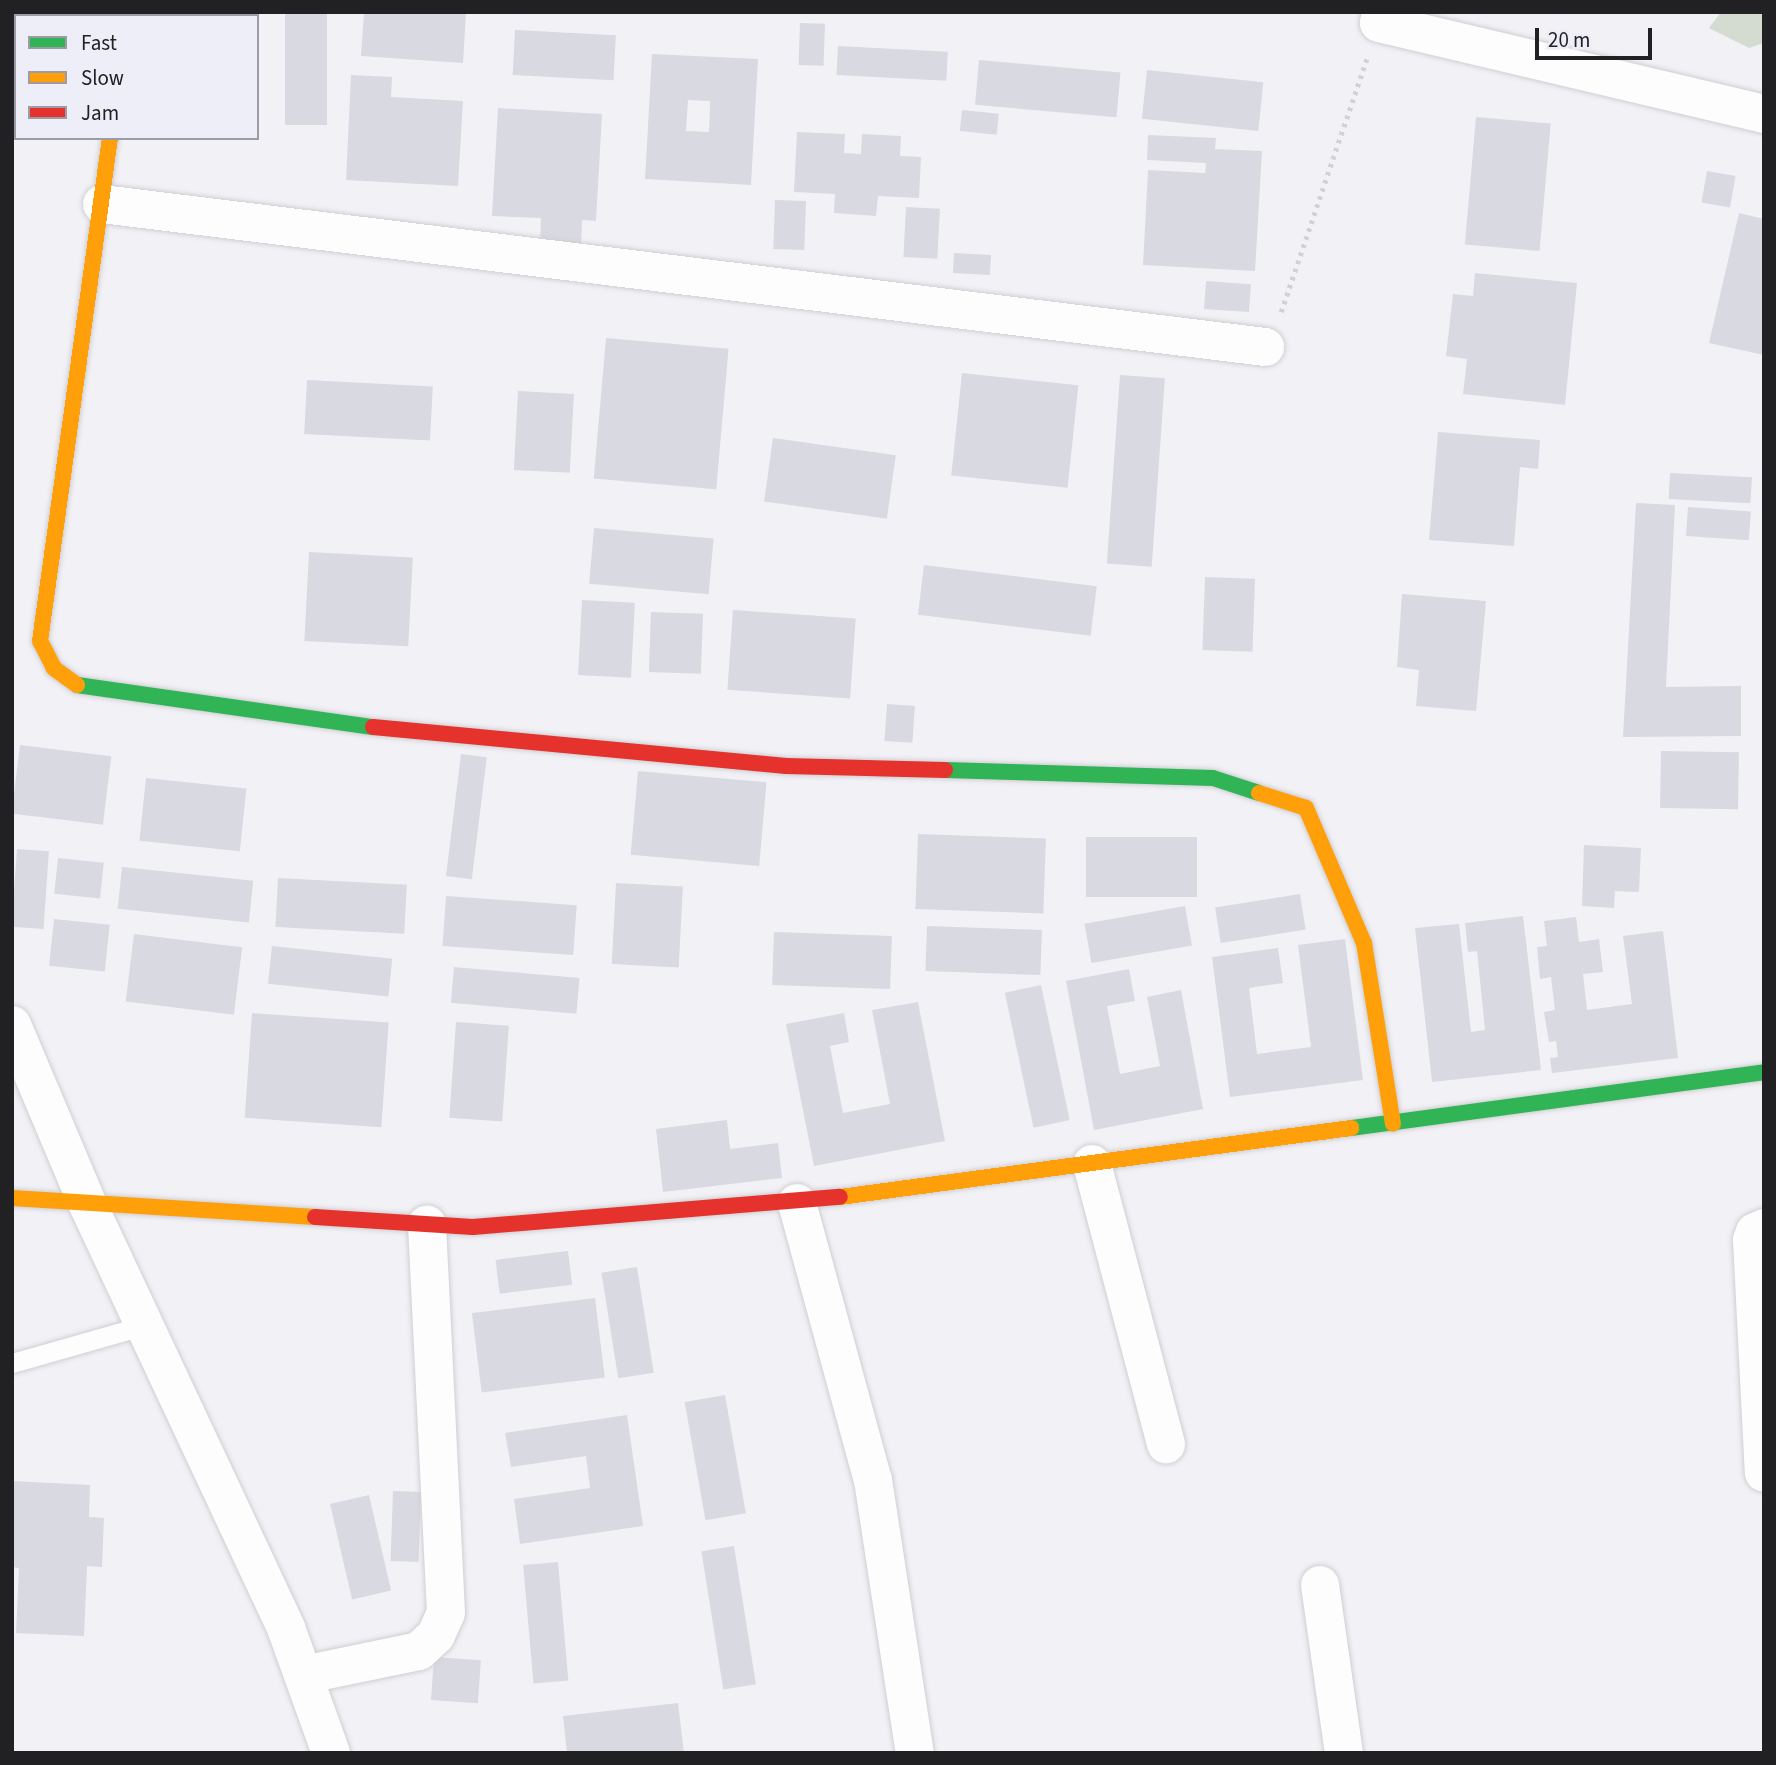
<!DOCTYPE html>
<html>
<head>
<meta charset="utf-8">
<style>
	body { margin:0 }
	#map { position:relative; width:1776px; height:1765px; overflow:hidden; background:#f1f1f6; font-family:"Source Sans 3",sans-serif }
	div>[style] { position:absolute }
	[style*='--x'] { left:calc(var(--x)*1px); top:calc(var(--y)*1px); width:calc(var(--w)*1px); rotate:calc(var(--a)*1deg) }
	.green>* { inset:0; background:#d4dcd1 }
	.building>* { inset:0; background:#d9d9e2; transform-origin:0 0 }
	.path>* { height:4.5px; margin-top:-2.25px; transform-origin:0; background:repeating-linear-gradient(90deg,#d2d2d3 0 3.5px,transparent 0 8.5px) }
	.roads { filter:drop-shadow(0 0 2px #cfcfd3) drop-shadow(0 0 2px #cfcfd3) }
	.lane>* { height:19px; margin:-9.5px; padding:0 9.5px; transform-origin:9.5px; border-radius:9.5px; background:#fdfdfe }
	.street>* { height:38px; margin:-19px; padding:0 19px; transform-origin:19px; border-radius:19px; background:#fdfdfe }
	.fast>* { height:16px; margin:-8px; padding:0 8px; transform-origin:8px; border-radius:8px; background:#30b455 }
	.slow>* { height:16px; margin:-8px; padding:0 8px; transform-origin:8px; border-radius:8px; background:#ff9f0a }
	.jam>* { height:16px; margin:-8px; padding:0 8px; transform-origin:8px; border-radius:8px; background:#e5322d }
	span { translate:-50% -50%; white-space:nowrap; text-align:center; line-height:1.15; -webkit-text-stroke:5px #eeeef9; paint-order:stroke }
	.frame { position:absolute; inset:0; border:14px solid #212124; pointer-events:none }
	.legend { position:absolute; left:14px; top:14px; width:245px; height:126px; box-sizing:border-box; background:#eeeef9; border:2px solid #9c9ca4; margin:0; padding:9px 12px; list-style:none; font-size:21px; color:#212124 }
	.legend li { display:flex; align-items:center; gap:14px; height:35px }
	.legend b { width:35px; border:2px solid #9c9ca4 }
	.scale { position:absolute; left:1535px; top:28px; width:117px; height:32px; box-sizing:border-box; border:4px solid #212124; border-top:0; padding-left:9px; font-size:21px; line-height:24px; white-space:nowrap; color:#212124; -webkit-text-stroke:5px #eeeef9; paint-order:stroke }
</style>
</head>
<body>
<div id="map">
	<div class="green">
		<i style="clip-path:polygon(1721px 12px,1764px 12px,1764px 43px,1749px 48px,1709px 28px)"></i>
	</div>
	<div class="building">
		<i style="left:285px;top:12px;width:42px;height:113px"></i>
		<i style="clip-path:polygon(364px 12px,466px 12px,463px 63px,361px 56px)"></i>
		<i style="left:800px;top:23px;width:25px;height:42px;rotate:2deg"></i>
		<i style="left:515px;top:30px;width:101px;height:45px;rotate:3deg"></i>
		<i style="left:838px;top:46px;width:110px;height:29px;rotate:3deg"></i>
		<i style="clip-path:polygon(evenodd,652px 54px,758px 59px,751px 185px,645px 179px,652px 54px,688px 100px,710px 101px,709px 132px,686px 131px,688px 100px)"></i>
		<i style="left:979px;top:60px;width:142px;height:45px;rotate:5deg"></i>
		<i style="left:1147px;top:70px;width:117px;height:49px;rotate:6deg"></i>
		<i style="clip-path:polygon(351px 75px,392px 77px,391px 97px,463px 101px,458px 186px,346px 180px)"></i>
		<i style="clip-path:polygon(498px 108px,602px 114px,596px 221px,582px 220px,581px 246px,540px 244px,541px 218px,492px 216px)"></i>
		<i style="left:962px;top:110px;width:37px;height:21px;rotate:6deg"></i>
		<i style="left:1476px;top:117px;width:75px;height:128px;rotate:5deg"></i>
		<i style="clip-path:polygon(797px 132px,845px 134px,844px 153px,861px 154px,862px 134px,901px 136px,900px 156px,921px 157px,919px 198px,878px 196px,876px 216px,834px 213px,835px 194px,794px 192px)"></i>
		<i style="clip-path:polygon(1148px 135px,1216px 138px,1215px 149px,1262px 151px,1255px 271px,1143px 265px,1148px 170px,1205px 173px,1206px 163px,1147px 160px)"></i>
		<i style="left:1707px;top:171px;width:29px;height:32px;rotate:10deg"></i>
		<i style="left:775px;top:200px;width:31px;height:49px;rotate:2deg"></i>
		<i style="left:906px;top:207px;width:34px;height:50px;rotate:3deg"></i>
		<i style="clip-path:polygon(1739px 213px,1764px 219px,1764px 355px,1709px 343px)"></i>
		<i style="left:954px;top:253px;width:37px;height:20px;rotate:3deg"></i>
		<i style="clip-path:polygon(1475px 273px,1577px 283px,1565px 405px,1463px 394px,1467px 359px,1446px 356px,1453px 294px,1473px 296px)"></i>
		<i style="left:1206px;top:281px;width:45px;height:28px;rotate:4deg"></i>
		<i style="left:606px;top:338px;width:123px;height:141px;rotate:5deg"></i>
		<i style="left:962px;top:373px;width:117px;height:103px;rotate:6deg"></i>
		<i style="left:1120px;top:375px;width:45px;height:189px;rotate:4deg"></i>
		<i style="left:307px;top:380px;width:126px;height:54px;rotate:3deg"></i>
		<i style="left:518px;top:391px;width:56px;height:79px;rotate:3deg"></i>
		<i style="clip-path:polygon(1438px 432px,1540px 440px,1538px 469px,1520px 467px,1514px 546px,1429px 540px)"></i>
		<i style="left:773px;top:438px;width:124px;height:64px;rotate:8deg"></i>
		<i style="left:1670px;top:473px;width:82px;height:26px;rotate:3deg"></i>
		<i style="clip-path:polygon(1636px 503px,1675px 505px,1666px 687px,1741px 686px,1741px 736px,1623px 737px)"></i>
		<i style="left:1688px;top:507px;width:63px;height:29px;rotate:4deg"></i>
		<i style="left:594px;top:528px;width:120px;height:56px;rotate:5deg"></i>
		<i style="left:309px;top:552px;width:104px;height:89px;rotate:3deg"></i>
		<i style="left:924px;top:565px;width:174px;height:50px;rotate:7deg"></i>
		<i style="left:1205px;top:577px;width:50px;height:73px;rotate:2deg"></i>
		<i style="clip-path:polygon(1402px 594px,1486px 601px,1476px 711px,1416px 706px,1419px 670px,1397px 667px)"></i>
		<i style="left:582px;top:600px;width:53px;height:75px;rotate:3deg"></i>
		<i style="left:733px;top:610px;width:123px;height:80px;rotate:4deg"></i>
		<i style="left:651px;top:612px;width:52px;height:60px;rotate:2deg"></i>
		<i style="left:887px;top:704px;width:28px;height:37px;rotate:4deg"></i>
		<i style="left:20px;top:745px;width:92px;height:69px;rotate:7deg"></i>
		<i style="left:1661px;top:751px;width:78px;height:57px;rotate:1deg"></i>
		<i style="left:461px;top:754px;width:26px;height:123px;rotate:7deg"></i>
		<i style="left:638px;top:771px;width:129px;height:84px;rotate:5deg"></i>
		<i style="left:146px;top:778px;width:101px;height:63px;rotate:6deg"></i>
		<i style="left:918px;top:834px;width:128px;height:75px;rotate:2deg"></i>
		<i style="left:1197px;top:837px;width:60px;height:111px;rotate:90deg"></i>
		<i style="clip-path:polygon(1584px 845px,1641px 848px,1639px 892px,1615px 891px,1614px 908px,1582px 906px)"></i>
		<i style="left:17px;top:849px;width:32px;height:78px;rotate:4deg"></i>
		<i style="left:58px;top:858px;width:46px;height:36px;rotate:6deg"></i>
		<i style="left:122px;top:867px;width:132px;height:42px;rotate:6deg"></i>
		<i style="left:278px;top:878px;width:129px;height:49px;rotate:3deg"></i>
		<i style="left:616px;top:883px;width:67px;height:81px;rotate:3deg"></i>
		<i style="left:1300px;top:894px;width:36px;height:86px;rotate:81deg"></i>
		<i style="left:446px;top:896px;width:131px;height:50px;rotate:4deg"></i>
		<i style="left:1185px;top:906px;width:40px;height:102px;rotate:80deg"></i>
		<i style="clip-path:polygon(1523px 916px,1541px 1070px,1432px 1082px,1415px 928px,1459px 924px,1471px 1032px,1485px 1030px,1477px 951px,1468px 952px,1465px 923px)"></i>
		<i style="clip-path:polygon(1576px 917px,1579px 942px,1599px 939px,1603px 972px,1583px 974px,1587px 1010px,1632px 1004px,1623px 936px,1663px 931px,1678px 1058px,1552px 1073px,1550px 1058px,1558px 1057px,1556px 1041px,1549px 1042px,1544px 1012px,1555px 1010px,1551px 977px,1540px 979px,1537px 947px,1547px 946px,1544px 921px)"></i>
		<i style="left:54px;top:919px;width:56px;height:47px;rotate:6deg"></i>
		<i style="left:927px;top:926px;width:115px;height:45px;rotate:2deg"></i>
		<i style="left:774px;top:932px;width:118px;height:53px;rotate:2deg"></i>
		<i style="left:134px;top:934px;width:109px;height:68px;rotate:7deg"></i>
		<i style="clip-path:polygon(1345px 939px,1363px 1080px,1230px 1097px,1212px 957px,1278px 948px,1283px 983px,1249px 988px,1257px 1054px,1311px 1047px,1298px 945px)"></i>
		<i style="left:272px;top:946px;width:121px;height:38px;rotate:6deg"></i>
		<i style="left:454px;top:967px;width:126px;height:36px;rotate:5deg"></i>
		<i style="clip-path:polygon(1129px 969px,1135px 1001px,1107px 1006px,1120px 1074px,1160px 1066px,1147px 997px,1181px 990px,1203px 1109px,1094px 1130px,1066px 981px)"></i>
		<i style="left:1041px;top:985px;width:138px;height:37px;rotate:78deg"></i>
		<i style="clip-path:polygon(918px 1002px,945px 1141px,814px 1166px,786px 1024px,844px 1013px,849px 1042px,830px 1046px,843px 1113px,890px 1104px,872px 1010px)"></i>
		<i style="left:252px;top:1013px;width:137px;height:105px;rotate:4deg"></i>
		<i style="left:456px;top:1022px;width:53px;height:96px;rotate:4deg"></i>
		<i style="clip-path:polygon(727px 1120px,730px 1149px,778px 1143px,782px 1178px,663px 1192px,656px 1129px)"></i>
		<i style="left:568px;top:1251px;width:34px;height:73px;rotate:83deg"></i>
		<i style="left:637px;top:1267px;width:107px;height:36px;rotate:81deg"></i>
		<i style="left:595px;top:1298px;width:80px;height:124px;rotate:83deg"></i>
		<i style="left:725px;top:1395px;width:120px;height:41px;rotate:80deg"></i>
		<i style="clip-path:polygon(627px 1415px,643px 1526px,520px 1544px,514px 1499px,590px 1488px,586px 1456px,511px 1467px,505px 1433px)"></i>
		<i style="clip-path:polygon(12px 1481px,90px 1485px,89px 1517px,104px 1518px,102px 1567px,87px 1566px,84px 1636px,16px 1633px,19px 1568px,12px 1567px)"></i>
		<i style="left:393px;top:1491px;width:28px;height:70px;rotate:2deg"></i>
		<i style="left:369px;top:1495px;width:98px;height:40px;rotate:77deg"></i>
		<i style="left:734px;top:1546px;width:140px;height:33px;rotate:81deg"></i>
		<i style="left:558px;top:1562px;width:119px;height:35px;rotate:85deg"></i>
		<i style="left:434px;top:1657px;width:47px;height:43px;rotate:4deg"></i>
		<i style="clip-path:polygon(678px 1703px,684px 1753px,567px 1753px,563px 1716px)"></i>
	</div>
	<div class="path">
		<i style="--x:1281;--y:312;--w:268;--a:-71.3"></i>
	</div>
	<div class="roads">
		<div class="lane">
			<i style="--x:12;--y:1363;--w:138;--a:-15.9"></i>
		</div>
		<div class="street">
			<i style="--x:1381;--y:12;--w:11;--a:100"></i>
			<i style="--x:1379;--y:23;--w:396;--a:13.3"></i>
			<i style="--x:124;--y:16;--w:4;--a:-76"></i>
			<i style="--x:102;--y:204;--w:1172;--a:7.01"></i>
			<i style="--x:12;--y:1025;--w:195;--a:67.1"></i>
			<i style="--x:88;--y:1205;--w:467;--a:64.9"></i>
			<i style="--x:286;--y:1628;--w:133;--a:70.2"></i>
			<i style="--x:1092;--y:1164;--w:290;--a:75.2"></i>
			<i style="--x:797;--y:1203;--w:287;--a:74.7"></i>
			<i style="--x:873;--y:1480;--w:276;--a:81.3"></i>
			<i style="--x:1764;--y:1228;--w:10;--a:156"></i>
			<i style="--x:1755;--y:1232;--w:9;--a:111"></i>
			<i style="--x:1752;--y:1240;--w:233;--a:87.1"></i>
			<i style="--x:1320;--y:1585;--w:170;--a:81.9"></i>
			<i style="--x:303;--y:1675;--w:118;--a:-11.7"></i>
			<i style="--x:419;--y:1651;--w:23;--a:-43"></i>
			<i style="--x:436;--y:1635;--w:24;--a:-66"></i>
			<i style="--x:446;--y:1613;--w:389;--a:-92.8"></i>
		</div>
		<div class="fast">
			<i style="--x:77;--y:685;--w:299;--a:8.1"></i>
			<i style="--x:945;--y:770;--w:268;--a:1.7"></i>
			<i style="--x:1213;--y:778;--w:48;--a:18.1"></i>
			<i style="--x:1351;--y:1128;--w:417;--a:-7.7"></i>
		</div>
		<div class="slow">
			<i style="--x:77;--y:685;--w:29;--a:-144"></i>
			<i style="--x:54;--y:668;--w:30;--a:-117"></i>
			<i style="--x:40;--y:641;--w:508;--a:-82.08"></i>
			<i style="--x:1259;--y:793;--w:49;--a:17.7"></i>
			<i style="--x:1306;--y:808;--w:147;--a:66.8"></i>
			<i style="--x:1364;--y:943;--w:183;--a:80.9"></i>
			<i style="--x:840;--y:1197;--w:516;--a:-7.69"></i>
			<i style="--x:12;--y:1198;--w:304;--a:3.6"></i>
		</div>
		<div class="jam">
			<i style="--x:373;--y:727;--w:415;--a:5.4"></i>
			<i style="--x:786;--y:766;--w:159;--a:1.4"></i>
			<i style="--x:315;--y:1217;--w:158;--a:3.6"></i>
			<i style="--x:473;--y:1227;--w:368;--a:-4.7"></i>
		</div>
	</div>
	<div class="frame"></div>
	<ul class="legend">
	<li><b style="height:9px;background:#30b455"></b>Fast</li>
	<li><b style="height:9px;background:#ff9f0a"></b>Slow</li>
	<li><b style="height:9px;background:#e5322d"></b>Jam</li>
	</ul>
	<div class="scale">20 m</div>
</div>
</body>
</html>
